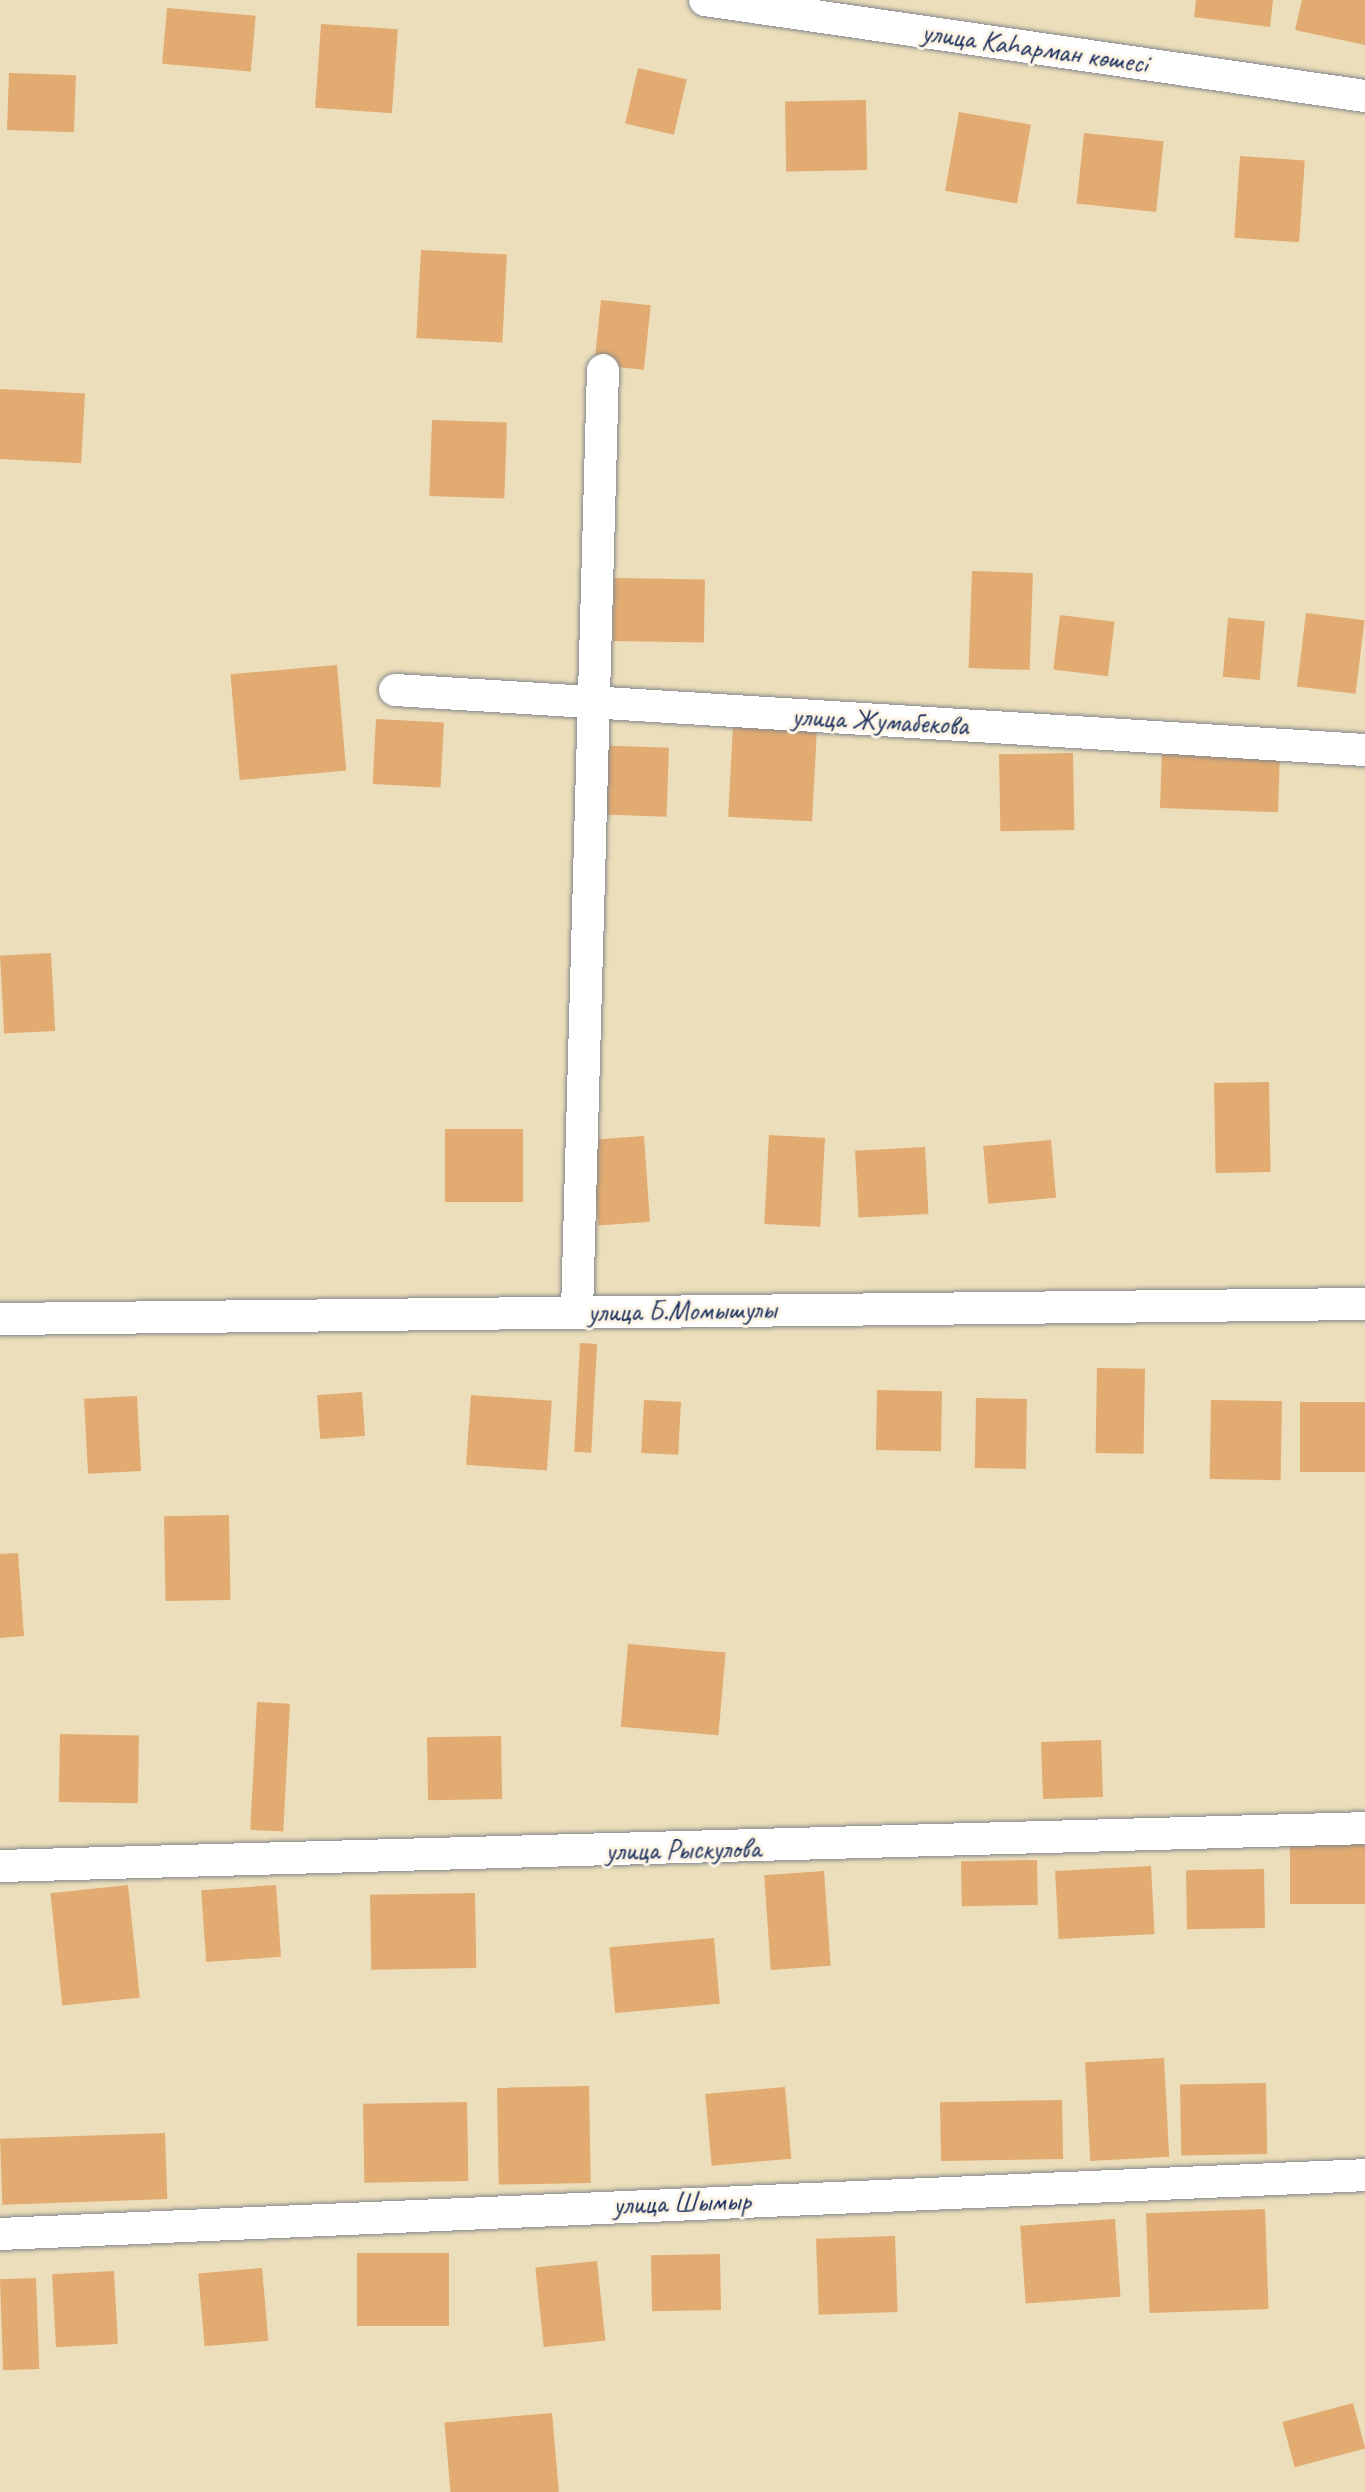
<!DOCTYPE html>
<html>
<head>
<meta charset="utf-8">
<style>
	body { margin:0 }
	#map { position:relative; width:1365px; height:2492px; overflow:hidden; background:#ecdeba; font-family:Caveat,sans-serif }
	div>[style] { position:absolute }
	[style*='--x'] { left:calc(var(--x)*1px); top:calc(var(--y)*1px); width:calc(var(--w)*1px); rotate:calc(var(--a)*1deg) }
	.building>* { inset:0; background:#e1ab72; transform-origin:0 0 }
	.roads { filter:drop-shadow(0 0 2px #84868c) drop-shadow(0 0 2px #84868c) }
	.street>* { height:32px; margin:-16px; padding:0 16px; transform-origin:16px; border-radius:16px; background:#fff }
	span { translate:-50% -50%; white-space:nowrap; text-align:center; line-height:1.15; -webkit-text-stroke:6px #fcf5e5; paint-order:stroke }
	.street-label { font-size:28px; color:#1b2f5e }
</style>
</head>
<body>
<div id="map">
	<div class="building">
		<i style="clip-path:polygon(1196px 0,1273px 0,1270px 27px,1194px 17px)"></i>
		<i style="clip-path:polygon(1302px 0,1365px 0,1365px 45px,1295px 30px)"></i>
		<i style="left:167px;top:8px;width:89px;height:56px;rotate:5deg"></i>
		<i style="left:321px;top:24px;width:77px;height:84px;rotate:4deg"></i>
		<i style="left:638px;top:68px;width:50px;height:57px;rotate:13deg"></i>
		<i style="left:9px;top:73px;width:67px;height:57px;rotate:2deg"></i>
		<i style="left:866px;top:100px;width:70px;height:81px;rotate:89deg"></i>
		<i style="left:959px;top:112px;width:73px;height:80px;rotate:10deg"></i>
		<i style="left:1084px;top:133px;width:80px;height:71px;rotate:6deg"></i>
		<i style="left:1240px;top:156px;width:65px;height:82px;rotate:4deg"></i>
		<i style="left:421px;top:250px;width:86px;height:88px;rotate:3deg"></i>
		<i style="left:601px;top:300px;width:50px;height:65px;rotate:6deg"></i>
		<i style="left:0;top:389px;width:85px;height:70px;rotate:3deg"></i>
		<i style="left:432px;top:420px;width:75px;height:76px;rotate:2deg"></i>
		<i style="left:972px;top:571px;width:61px;height:97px;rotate:2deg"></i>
		<i style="left:614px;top:578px;width:91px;height:63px;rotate:1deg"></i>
		<i style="left:1306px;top:613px;width:59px;height:74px;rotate:7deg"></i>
		<i style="left:1060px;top:615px;width:55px;height:55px;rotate:7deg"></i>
		<i style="left:1228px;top:618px;width:37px;height:59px;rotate:5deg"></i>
		<i style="left:337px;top:665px;width:106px;height:107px;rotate:85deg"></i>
		<i style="left:376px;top:719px;width:68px;height:65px;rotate:3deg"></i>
		<i style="left:733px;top:725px;width:84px;height:92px;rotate:3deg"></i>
		<i style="left:592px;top:745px;width:77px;height:69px;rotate:2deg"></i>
		<i style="left:1162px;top:750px;width:118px;height:58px;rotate:2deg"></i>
		<i style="left:1073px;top:753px;width:77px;height:74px;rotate:89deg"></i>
		<i style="left:51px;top:953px;width:78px;height:51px;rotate:87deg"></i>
		<i style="left:1269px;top:1082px;width:90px;height:55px;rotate:89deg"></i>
		<i style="left:445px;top:1129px;width:78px;height:73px"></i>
		<i style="left:769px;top:1135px;width:56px;height:89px;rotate:3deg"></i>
		<i style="left:644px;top:1136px;width:86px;height:52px;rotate:86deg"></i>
		<i style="left:1051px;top:1140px;width:58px;height:68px;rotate:85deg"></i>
		<i style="left:925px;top:1147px;width:67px;height:70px;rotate:87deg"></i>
		<i style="left:580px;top:1343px;width:17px;height:109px;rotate:3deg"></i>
		<i style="left:1097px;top:1368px;width:48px;height:85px;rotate:1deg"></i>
		<i style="left:877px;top:1390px;width:65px;height:60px;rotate:1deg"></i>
		<i style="left:362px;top:1392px;width:44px;height:45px;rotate:86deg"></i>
		<i style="left:471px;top:1395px;width:81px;height:70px;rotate:4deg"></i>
		<i style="left:137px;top:1396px;width:75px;height:53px;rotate:87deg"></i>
		<i style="left:976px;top:1398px;width:51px;height:70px;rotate:1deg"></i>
		<i style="left:644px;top:1400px;width:37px;height:53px;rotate:3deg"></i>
		<i style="left:1211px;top:1400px;width:71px;height:79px;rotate:1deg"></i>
		<i style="left:1365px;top:1402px;width:70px;height:65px;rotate:90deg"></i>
		<i style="left:229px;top:1515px;width:85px;height:65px;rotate:89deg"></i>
		<i style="clip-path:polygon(18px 1553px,24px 1636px,0 1638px,0 1554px)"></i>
		<i style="left:628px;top:1644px;width:98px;height:83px;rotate:5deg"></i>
		<i style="left:257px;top:1702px;width:33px;height:128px;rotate:3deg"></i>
		<i style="left:60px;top:1734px;width:79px;height:68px;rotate:1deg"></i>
		<i style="left:501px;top:1736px;width:63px;height:74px;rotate:89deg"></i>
		<i style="left:1101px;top:1740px;width:57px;height:60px;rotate:88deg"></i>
		<i style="left:1365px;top:1843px;width:61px;height:75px;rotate:90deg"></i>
		<i style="left:1037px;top:1860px;width:45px;height:76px;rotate:89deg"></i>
		<i style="left:1151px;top:1866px;width:68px;height:96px;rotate:87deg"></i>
		<i style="left:1264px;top:1869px;width:59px;height:78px;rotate:89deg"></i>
		<i style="left:824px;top:1871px;width:95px;height:60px;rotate:86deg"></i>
		<i style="left:128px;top:1885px;width:113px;height:78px;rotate:84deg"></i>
		<i style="left:276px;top:1885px;width:72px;height:75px;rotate:86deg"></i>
		<i style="left:475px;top:1893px;width:75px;height:105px;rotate:89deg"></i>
		<i style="left:714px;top:1938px;width:66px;height:105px;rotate:85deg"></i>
		<i style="left:1164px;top:2058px;width:99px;height:79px;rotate:87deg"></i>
		<i style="left:1266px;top:2083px;width:71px;height:86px;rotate:89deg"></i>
		<i style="left:589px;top:2086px;width:97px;height:92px;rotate:89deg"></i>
		<i style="left:785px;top:2087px;width:72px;height:80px;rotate:85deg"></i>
		<i style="left:1062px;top:2100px;width:59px;height:122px;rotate:89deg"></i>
		<i style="left:467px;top:2102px;width:79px;height:104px;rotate:89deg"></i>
		<i style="left:165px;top:2133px;width:66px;height:165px;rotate:88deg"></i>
		<i style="left:1265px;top:2209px;width:100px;height:119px;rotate:88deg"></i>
		<i style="left:1115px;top:2219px;width:78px;height:95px;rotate:86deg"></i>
		<i style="left:895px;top:2236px;width:76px;height:79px;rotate:88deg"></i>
		<i style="left:449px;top:2253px;width:73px;height:92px;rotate:90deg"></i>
		<i style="left:720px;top:2254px;width:56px;height:69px;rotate:89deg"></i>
		<i style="left:597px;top:2261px;width:80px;height:62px;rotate:84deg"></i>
		<i style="left:262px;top:2268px;width:73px;height:64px;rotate:85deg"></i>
		<i style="left:114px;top:2271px;width:73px;height:62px;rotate:87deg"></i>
		<i style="left:36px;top:2278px;width:91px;height:36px;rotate:88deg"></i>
		<i style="left:1353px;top:2403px;width:47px;height:73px;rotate:75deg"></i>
		<i style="left:552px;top:2413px;width:79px;height:108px;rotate:85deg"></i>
	</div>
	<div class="roads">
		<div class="street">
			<i style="--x:705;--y:0;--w:667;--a:8.28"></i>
			<i style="--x:395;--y:690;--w:972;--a:3.54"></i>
			<i style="--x:577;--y:1312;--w:942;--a:-88.42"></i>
			<i style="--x:0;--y:1319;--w:1365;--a:-0.63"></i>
			<i style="--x:0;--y:1866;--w:1366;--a:-1.59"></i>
			<i style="--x:0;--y:2234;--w:1366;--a:-2.47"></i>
		</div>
	</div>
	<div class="street-label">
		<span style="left:1035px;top:48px;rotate:8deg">улица Каһарман көшесі</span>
		<span style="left:880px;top:721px;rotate:3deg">улица Жумабекова</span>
		<span style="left:682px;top:1311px;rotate:-1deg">улица Б.Момышулы</span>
		<span style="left:683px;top:1850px;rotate:-1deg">улица Рыскулова</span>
		<span style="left:682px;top:2203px;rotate:-2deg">улица Шымыр</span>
	</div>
</div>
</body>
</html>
